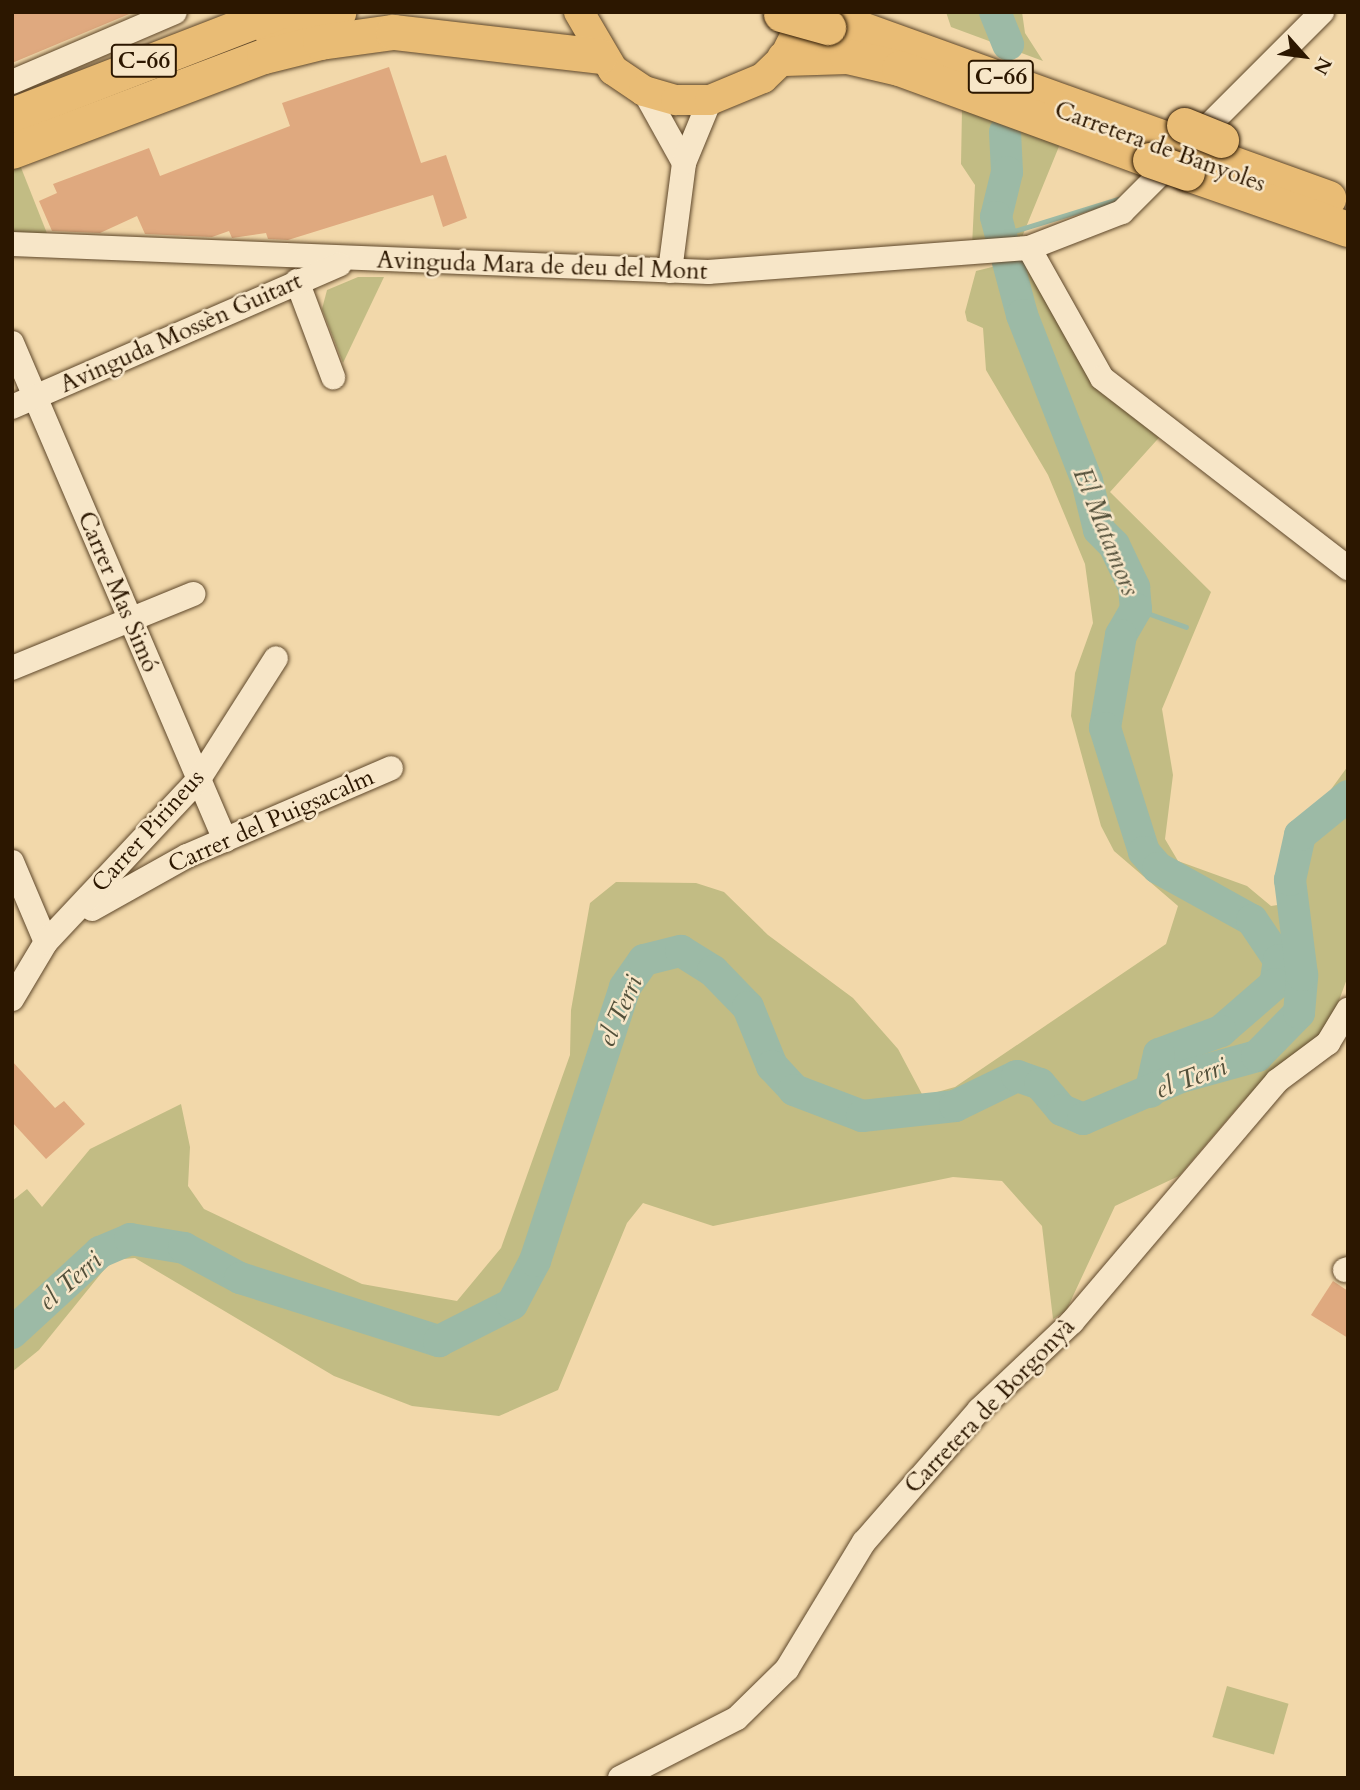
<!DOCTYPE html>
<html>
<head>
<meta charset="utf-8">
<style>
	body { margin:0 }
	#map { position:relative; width:1360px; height:1790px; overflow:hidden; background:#f2d8aa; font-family:Cardo,serif }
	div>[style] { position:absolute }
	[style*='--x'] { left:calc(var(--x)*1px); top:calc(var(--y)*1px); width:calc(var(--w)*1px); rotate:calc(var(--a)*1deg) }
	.green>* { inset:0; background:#c2bc84; transform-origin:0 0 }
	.stream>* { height:5px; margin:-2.5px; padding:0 2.5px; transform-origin:2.5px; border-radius:2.5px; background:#9cbaa6 }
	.river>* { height:32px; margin:-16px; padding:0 16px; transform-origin:16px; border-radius:16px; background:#9cbaa6 }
	.building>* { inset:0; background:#dfa97f }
	.roads { filter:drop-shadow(0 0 2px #5e472a) drop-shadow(0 0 2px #5e472a) }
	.minor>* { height:24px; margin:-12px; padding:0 12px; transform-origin:12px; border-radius:12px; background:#f7e6c8 }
	.major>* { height:30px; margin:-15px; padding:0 15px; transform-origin:15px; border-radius:15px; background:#e9bc75 }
	.highway>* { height:35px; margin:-17.5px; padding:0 17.5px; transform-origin:17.5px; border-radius:17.5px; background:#e9bc75 }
	.bridges { filter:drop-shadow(0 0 2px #2c1700) drop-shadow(0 0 2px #2c1700) }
	.highway-bridge>* { height:35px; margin:-17.5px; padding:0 17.5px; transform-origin:17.5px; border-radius:17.5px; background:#e9bc75 }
	span { translate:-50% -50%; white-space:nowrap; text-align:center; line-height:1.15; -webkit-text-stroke:5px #f7e6c8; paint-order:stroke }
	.shield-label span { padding:2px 5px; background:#f7e6c8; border:2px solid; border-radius:5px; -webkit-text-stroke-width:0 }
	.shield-label { font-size:23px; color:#2c1700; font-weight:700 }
	.street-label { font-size:24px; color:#2c1700 }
	.water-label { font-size:26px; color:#53503a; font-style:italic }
	.frame { position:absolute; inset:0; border:14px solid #2c1700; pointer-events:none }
	.north { position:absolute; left:1269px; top:21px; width:70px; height:70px; -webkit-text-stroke:5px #f7e6c8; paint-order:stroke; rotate:118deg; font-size:19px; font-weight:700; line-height:28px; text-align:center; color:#2c1700 }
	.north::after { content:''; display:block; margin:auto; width:24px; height:32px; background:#2c1700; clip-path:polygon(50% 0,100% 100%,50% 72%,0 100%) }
</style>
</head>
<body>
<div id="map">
	<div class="green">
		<i style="clip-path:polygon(946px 12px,1022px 12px,1025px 33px,1043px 61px,951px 27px)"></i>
		<i style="clip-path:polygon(962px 109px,1060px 144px,1022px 237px,972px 246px,975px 185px,961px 164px)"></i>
		<i style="clip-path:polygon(20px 165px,50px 241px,12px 239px,12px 168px)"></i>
		<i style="clip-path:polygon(1008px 263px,1033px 271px,1082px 365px,1165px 431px,1110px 492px,1211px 592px,1162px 709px,1173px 775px,1165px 839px,1178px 861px,1247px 886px,1271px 906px,1284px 904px,1300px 832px,1348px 766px,1348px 976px,1334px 1014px,1315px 1041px,1243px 1101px,1179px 1176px,1115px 1206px,1066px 1311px,1053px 1319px,1042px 1226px,1002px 1181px,953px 1177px,713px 1226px,643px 1203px,627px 1223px,558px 1390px,499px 1416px,412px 1406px,334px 1376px,135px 1258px,112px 1260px,39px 1350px,12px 1372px,12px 1201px,27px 1189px,42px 1207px,90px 1149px,181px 1104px,190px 1147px,188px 1186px,204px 1209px,362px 1284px,457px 1301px,501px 1248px,570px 1055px,571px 1010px,590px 903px,616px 882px,696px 883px,724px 892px,768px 935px,853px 998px,898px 1049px,923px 1096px,955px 1087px,1166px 944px,1178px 906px,1114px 851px,1101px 826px,1071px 716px,1075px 673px,1093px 623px,1085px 564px,1048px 475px,986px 370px,983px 328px,967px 321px,965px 312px,976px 271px)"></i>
		<i style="clip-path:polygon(358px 277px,384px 277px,343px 363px,322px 309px,327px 290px)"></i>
		<i style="left:1227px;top:1686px;width:64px;height:53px;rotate:16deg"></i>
	</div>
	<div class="stream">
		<i style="--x:1001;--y:235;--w:126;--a:-17.1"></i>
		<i style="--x:1136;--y:609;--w:53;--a:19.8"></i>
	</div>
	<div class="river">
		<i style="--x:995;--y:12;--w:35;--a:68"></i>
		<i style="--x:1005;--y:132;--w:40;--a:87.1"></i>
		<i style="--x:1007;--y:172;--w:46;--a:103.7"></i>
		<i style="--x:996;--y:217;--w:101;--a:75.1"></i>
		<i style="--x:1022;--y:315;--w:178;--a:68.6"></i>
		<i style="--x:1087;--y:481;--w:50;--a:76.2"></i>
		<i style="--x:1099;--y:530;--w:21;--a:45"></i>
		<i style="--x:1114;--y:545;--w:47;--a:64.5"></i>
		<i style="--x:1134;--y:587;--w:22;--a:85"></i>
		<i style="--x:1136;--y:609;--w:30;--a:120"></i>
		<i style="--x:1121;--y:635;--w:94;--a:99.8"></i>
		<i style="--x:1105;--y:728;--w:130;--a:72.5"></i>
		<i style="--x:1144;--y:852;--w:21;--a:49"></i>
		<i style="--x:1158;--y:868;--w:107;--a:29"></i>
		<i style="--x:1252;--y:920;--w:48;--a:56"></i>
		<i style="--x:1279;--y:960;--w:24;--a:99"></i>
		<i style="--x:1275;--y:984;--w:72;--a:139"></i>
		<i style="--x:1221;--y:1031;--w:66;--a:159.6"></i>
		<i style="--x:1159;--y:1054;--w:39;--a:103"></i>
		<i style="--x:12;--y:1333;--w:120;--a:-42.6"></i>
		<i style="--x:100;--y:1252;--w:33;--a:-23"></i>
		<i style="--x:130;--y:1239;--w:55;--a:9.5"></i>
		<i style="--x:184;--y:1248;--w:64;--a:28.2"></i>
		<i style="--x:240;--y:1278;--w:209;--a:17.6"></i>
		<i style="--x:439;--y:1341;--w:82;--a:-26.9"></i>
		<i style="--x:512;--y:1304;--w:49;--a:-61.9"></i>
		<i style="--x:535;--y:1261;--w:288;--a:-71.8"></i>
		<i style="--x:625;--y:987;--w:33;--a:-55"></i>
		<i style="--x:644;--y:960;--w:38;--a:-14"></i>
		<i style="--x:681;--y:951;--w:38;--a:32"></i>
		<i style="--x:713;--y:971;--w:50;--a:45.8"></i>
		<i style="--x:748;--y:1007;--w:64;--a:67.9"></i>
		<i style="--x:772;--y:1066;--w:33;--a:47"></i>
		<i style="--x:794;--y:1090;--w:73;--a:20.9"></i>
		<i style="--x:862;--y:1116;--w:94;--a:-6.1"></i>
		<i style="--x:955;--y:1106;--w:69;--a:-25.8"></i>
		<i style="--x:1017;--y:1076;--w:24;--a:19"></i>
		<i style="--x:1040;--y:1084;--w:34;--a:50"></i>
		<i style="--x:1062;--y:1110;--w:23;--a:23"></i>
		<i style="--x:1083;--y:1119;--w:107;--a:-23.2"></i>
		<i style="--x:1181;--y:1077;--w:79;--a:-15.4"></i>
		<i style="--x:1257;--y:1056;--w:60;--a:-45.7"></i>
		<i style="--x:1299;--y:1013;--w:38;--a:-85"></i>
		<i style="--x:1302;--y:975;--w:96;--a:-97.2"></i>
		<i style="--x:1290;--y:880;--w:46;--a:-77.5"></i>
		<i style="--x:1300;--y:835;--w:62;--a:-39.1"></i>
	</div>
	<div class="building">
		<i style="clip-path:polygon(12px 12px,134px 12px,12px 63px)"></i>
		<i style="clip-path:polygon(389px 67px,421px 163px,446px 155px,467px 218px,443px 227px,433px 195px,288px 240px,268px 239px,266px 233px,232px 238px,229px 231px,212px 237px,145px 234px,137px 216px,100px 233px,52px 231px,39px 201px,57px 193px,53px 184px,149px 148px,160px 176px,290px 126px,282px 103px)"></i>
		<i style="clip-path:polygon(12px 1061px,55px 1108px,64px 1101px,85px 1124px,46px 1159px,12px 1122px)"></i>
		<i style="clip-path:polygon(1333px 1281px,1348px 1291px,1348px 1338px,1311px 1315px)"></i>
	</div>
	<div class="roads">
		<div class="minor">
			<i style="--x:12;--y:82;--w:177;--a:-23.2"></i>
			<i style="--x:644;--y:91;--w:82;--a:60.9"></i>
			<i style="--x:12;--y:244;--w:697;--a:2.3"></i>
			<i style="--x:708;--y:272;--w:322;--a:-4.3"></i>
			<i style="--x:1029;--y:248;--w:100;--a:-21.2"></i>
			<i style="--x:1122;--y:212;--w:283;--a:-45"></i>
			<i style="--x:1029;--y:248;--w:149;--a:60.7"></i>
			<i style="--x:1102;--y:378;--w:311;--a:37.7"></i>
			<i style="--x:670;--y:271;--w:109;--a:-82.6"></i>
			<i style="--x:684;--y:163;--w:68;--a:-67.6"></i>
			<i style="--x:297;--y:281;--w:103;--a:69.4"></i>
			<i style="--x:12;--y:343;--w:541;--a:66.8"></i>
			<i style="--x:12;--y:407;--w:357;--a:-23.5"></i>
			<i style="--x:12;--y:668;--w:196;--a:-22.2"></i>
			<i style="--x:12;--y:862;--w:87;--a:67"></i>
			<i style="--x:92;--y:909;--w:109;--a:-29.2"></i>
			<i style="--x:187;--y:856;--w:222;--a:-23.3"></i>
			<i style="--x:12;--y:999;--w:66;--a:-59.2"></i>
			<i style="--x:46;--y:942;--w:224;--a:-46.8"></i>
			<i style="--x:199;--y:779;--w:143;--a:-57.5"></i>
			<i style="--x:1345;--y:1270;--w:3;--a:-18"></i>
			<i style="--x:620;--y:1778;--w:131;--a:-27.1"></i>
			<i style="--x:737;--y:1718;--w:70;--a:-44.4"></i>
			<i style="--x:787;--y:1669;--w:149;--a:-58.8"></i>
			<i style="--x:864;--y:1542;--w:175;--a:-48.9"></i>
			<i style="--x:979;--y:1410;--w:128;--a:-43.4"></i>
			<i style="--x:1072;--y:1322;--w:316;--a:-49.6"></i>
			<i style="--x:1277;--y:1081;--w:64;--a:-36.7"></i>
			<i style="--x:1328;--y:1043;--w:39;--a:-59"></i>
		</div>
		<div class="major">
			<i style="--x:579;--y:12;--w:67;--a:59.6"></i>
			<i style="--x:613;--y:70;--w:37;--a:34"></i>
			<i style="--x:644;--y:91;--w:33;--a:16"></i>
			<i style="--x:676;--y:100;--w:34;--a:0"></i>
			<i style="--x:710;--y:100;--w:57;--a:-22.5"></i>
			<i style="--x:763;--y:78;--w:29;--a:-44"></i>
			<i style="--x:784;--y:58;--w:51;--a:-63.4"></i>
		</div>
		<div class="highway">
			<i style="--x:814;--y:12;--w:378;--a:19.8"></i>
			<i style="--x:271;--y:31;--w:70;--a:-15.8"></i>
			<i style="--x:784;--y:58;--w:63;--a:-1.8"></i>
			<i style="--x:847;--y:56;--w:53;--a:13"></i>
			<i style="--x:899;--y:68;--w:267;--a:20.1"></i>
			<i style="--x:12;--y:115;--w:284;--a:-21.2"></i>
			<i style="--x:12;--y:151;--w:269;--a:-20.7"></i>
			<i style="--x:264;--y:56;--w:58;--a:-14"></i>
			<i style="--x:320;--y:42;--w:74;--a:-7.8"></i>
			<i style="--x:393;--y:32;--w:208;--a:6.6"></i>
			<i style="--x:1206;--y:154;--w:130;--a:19.8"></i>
			<i style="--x:1187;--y:173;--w:170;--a:19.2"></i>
		</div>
	</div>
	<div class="bridges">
		<div class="highway-bridge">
			<i style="--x:781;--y:14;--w:49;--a:15.5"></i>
			<i style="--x:1184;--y:125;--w:40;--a:22"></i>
			<i style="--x:1150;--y:160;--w:39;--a:19"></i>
		</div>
	</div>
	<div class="shield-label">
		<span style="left:144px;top:61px">C-66</span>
		<span style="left:1001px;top:77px">C-66</span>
	</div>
	<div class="street-label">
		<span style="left:1160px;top:147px;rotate:20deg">Carretera de Banyoles</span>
		<span style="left:542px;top:266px;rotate:2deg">Avinguda Mara de deu del Mont</span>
		<span style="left:181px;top:333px;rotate:-24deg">Avinguda Mossèn Guitart</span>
		<span style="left:118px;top:592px;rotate:67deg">Carrer Mas Simó</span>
		<span style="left:271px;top:821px;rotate:-24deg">Carrer del Puigsacalm</span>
		<span style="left:148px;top:831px;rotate:-48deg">Carrer Pirineus</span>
		<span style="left:990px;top:1406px;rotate:-46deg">Carretera de Borgonyà</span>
	</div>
	<div class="water-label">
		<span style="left:1106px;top:532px;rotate:68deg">El Matamors</span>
		<span style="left:620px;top:1011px;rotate:-66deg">el Terri</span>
		<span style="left:1191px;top:1078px;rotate:-20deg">el Terri</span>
		<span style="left:70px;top:1281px;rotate:-41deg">el Terri</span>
	</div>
	<div class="frame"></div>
	<div class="north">N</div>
</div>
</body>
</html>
